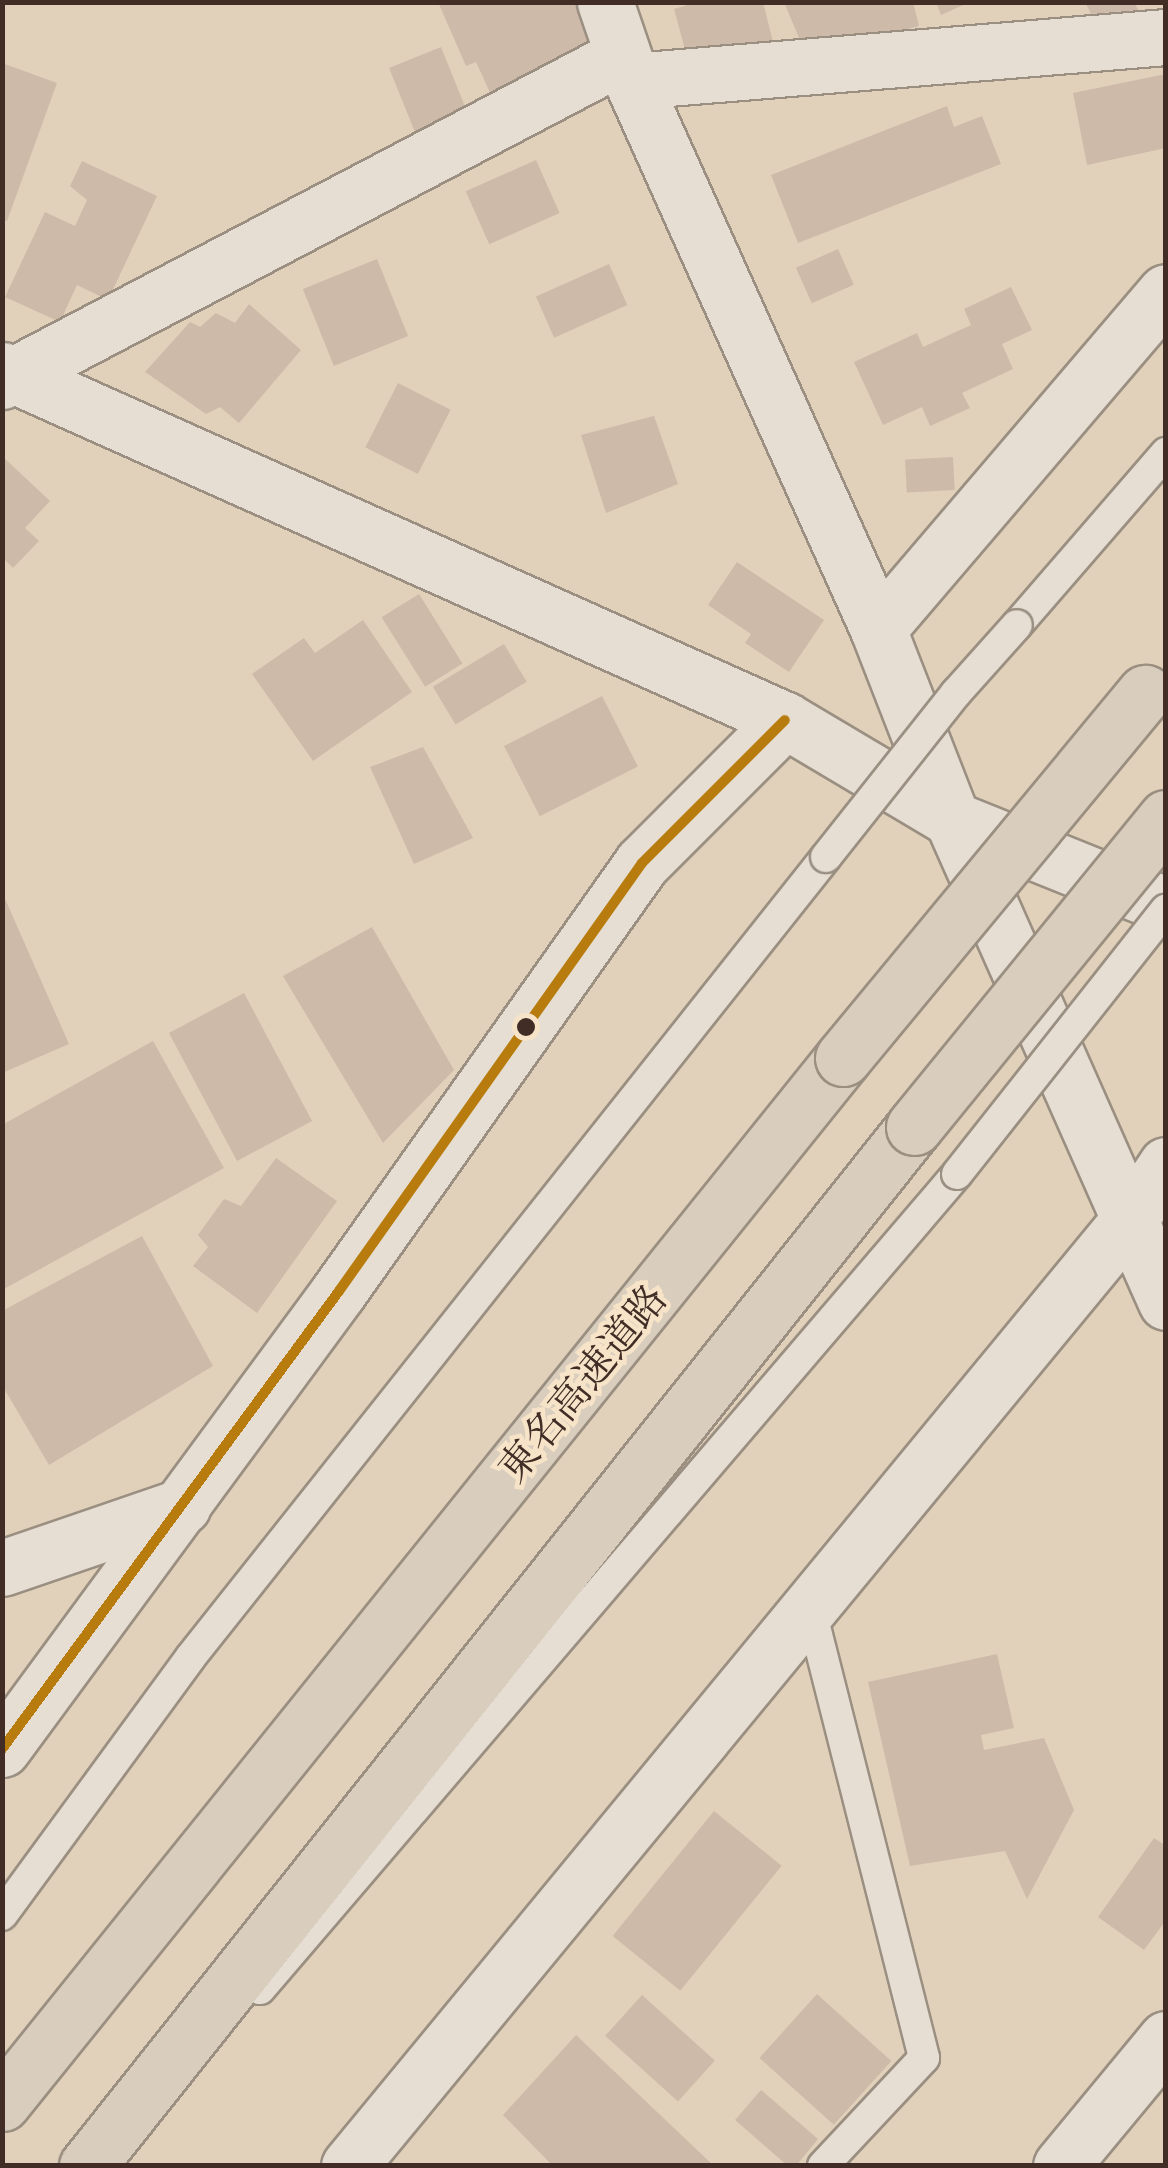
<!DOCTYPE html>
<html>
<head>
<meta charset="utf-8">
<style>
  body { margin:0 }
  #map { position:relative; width:1168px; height:2168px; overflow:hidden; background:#e1d1ba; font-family:"Gentium Book Plus","Noto Serif JP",serif }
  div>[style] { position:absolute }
  .building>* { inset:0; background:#cdbaa9; transform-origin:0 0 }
  .roads { filter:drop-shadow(2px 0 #9a8f81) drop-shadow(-2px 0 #9a8f81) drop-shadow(0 2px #9a8f81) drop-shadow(0 -2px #9a8f81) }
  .service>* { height:30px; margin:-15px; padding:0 15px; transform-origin:15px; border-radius:15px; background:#e6ded3 }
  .minor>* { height:55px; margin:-27.5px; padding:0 27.5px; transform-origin:27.5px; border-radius:27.5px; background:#e6ded3 }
  .tertiary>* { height:55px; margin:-27.5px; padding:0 27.5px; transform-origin:27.5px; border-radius:27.5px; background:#e6ded3 }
  .motorway>* { height:55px; margin:-27.5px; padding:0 27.5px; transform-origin:27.5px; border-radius:27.5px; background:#d9cebe }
  .bridges { filter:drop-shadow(2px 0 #9a8f81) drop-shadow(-2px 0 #9a8f81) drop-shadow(0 2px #9a8f81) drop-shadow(0 -2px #9a8f81) }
  .service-bridge>* { height:30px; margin:-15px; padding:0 15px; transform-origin:15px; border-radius:15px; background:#e6ded3 }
  .motorway-bridge>* { height:55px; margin:-27.5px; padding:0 27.5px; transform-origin:27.5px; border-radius:27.5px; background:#d9cebe }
  .bus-1>* { height:10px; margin:-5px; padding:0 5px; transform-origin:5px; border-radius:5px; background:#b77c0d }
  .dots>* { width:28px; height:28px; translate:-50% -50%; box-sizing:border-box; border:5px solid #f6e3c8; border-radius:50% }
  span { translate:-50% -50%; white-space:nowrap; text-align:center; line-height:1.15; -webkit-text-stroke:9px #f6e3c8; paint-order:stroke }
  .street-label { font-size:40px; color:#412d25 }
  .frame { position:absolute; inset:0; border:5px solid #412d25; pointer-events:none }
</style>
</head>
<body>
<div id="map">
  <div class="building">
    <i style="clip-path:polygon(438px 2px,576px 2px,597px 50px,492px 97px,476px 62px,466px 66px)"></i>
    <i style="clip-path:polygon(763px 2px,774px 46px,690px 68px,674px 9px,698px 2px)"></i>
    <i style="clip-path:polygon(784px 2px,913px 2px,919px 26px,832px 50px,814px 46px,809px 38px,799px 38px)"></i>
    <i style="clip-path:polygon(936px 2px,970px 2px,941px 15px)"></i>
    <i style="clip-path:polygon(1085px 2px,1134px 2px,1138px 10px,1091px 14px)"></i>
    <i style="left:441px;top:47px;width:73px;height:56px;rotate:68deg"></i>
    <i style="clip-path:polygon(2px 63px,57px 83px,7px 221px,2px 220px)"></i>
    <i style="clip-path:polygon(1166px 74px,1166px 148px,1087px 165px,1073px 93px)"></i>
    <i style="clip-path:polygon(947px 106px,954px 127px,982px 116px,1001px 164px,798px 243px,771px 175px)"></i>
    <i style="left:536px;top:160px;width:58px;height:77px;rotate:66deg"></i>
    <i style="clip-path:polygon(82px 161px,157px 196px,108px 300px,77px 285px,60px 322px,5px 297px,45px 212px,75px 226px,87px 200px,70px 186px)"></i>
    <i style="left:838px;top:249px;width:39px;height:46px;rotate:66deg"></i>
    <i style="left:377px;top:259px;width:83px;height:80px;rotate:68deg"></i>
    <i style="left:609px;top:264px;width:45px;height:80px;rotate:66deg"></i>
    <i style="clip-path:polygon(1011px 287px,1032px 330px,1002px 344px,1013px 369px,962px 393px,970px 408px,930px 426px,922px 407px,883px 425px,854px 362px,917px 333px,923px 347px,971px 325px,964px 309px)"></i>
    <i style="clip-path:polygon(249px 304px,301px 350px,239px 423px,220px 407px,206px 414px,145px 372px,190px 322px,200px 327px,216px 313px,235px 323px)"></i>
    <i style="left:398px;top:383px;width:59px;height:72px;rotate:27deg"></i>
    <i style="clip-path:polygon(654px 416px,678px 484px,606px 513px,581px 435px)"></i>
    <i style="clip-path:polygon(2px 456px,50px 501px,25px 528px,39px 541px,13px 568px,2px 557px)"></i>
    <i style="left:953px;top:457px;width:33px;height:48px;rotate:87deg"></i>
    <i style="clip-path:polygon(737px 562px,824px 620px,789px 672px,745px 643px,751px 634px,708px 605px)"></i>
    <i style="left:419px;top:594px;width:82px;height:44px;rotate:58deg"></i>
    <i style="clip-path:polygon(363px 620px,412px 692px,313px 761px,252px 674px,304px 638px,315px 653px)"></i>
    <i style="left:504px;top:644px;width:44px;height:83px;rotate:59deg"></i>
    <i style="left:602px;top:696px;width:79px;height:110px;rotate:63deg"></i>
    <i style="clip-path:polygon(423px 747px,473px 838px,414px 864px,370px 767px)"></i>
    <i style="clip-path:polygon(2px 892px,69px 1044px,2px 1073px)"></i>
    <i style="clip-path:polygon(372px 927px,454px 1070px,383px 1143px,283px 976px)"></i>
    <i style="left:244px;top:993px;width:145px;height:85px;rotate:62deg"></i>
    <i style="clip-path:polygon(153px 1041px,224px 1168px,2px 1290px,2px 1125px)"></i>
    <i style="clip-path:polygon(276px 1158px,337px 1201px,257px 1313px,193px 1266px,208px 1247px,198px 1235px,224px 1199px,241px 1206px)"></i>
    <i style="clip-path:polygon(142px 1236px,213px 1366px,49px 1465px,2px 1385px,2px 1311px)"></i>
    <i style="clip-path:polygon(997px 1654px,1014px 1728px,981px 1735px,984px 1750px,1044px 1738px,1074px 1810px,1027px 1899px,1005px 1851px,910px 1866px,868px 1682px)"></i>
    <i style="left:714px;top:1811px;width:87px;height:161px;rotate:39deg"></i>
    <i style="clip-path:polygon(1154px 1838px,1166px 1846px,1166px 1920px,1144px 1950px,1098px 1917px)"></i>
    <i style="left:817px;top:1994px;width:100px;height:86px;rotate:42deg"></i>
    <i style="left:642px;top:1995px;width:98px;height:55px;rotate:42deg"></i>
    <i style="clip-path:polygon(576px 2035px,714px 2166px,553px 2166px,503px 2115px)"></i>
    <i style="clip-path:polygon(761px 2090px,818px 2139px,796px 2166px,788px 2166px,735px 2120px)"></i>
  </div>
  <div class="roads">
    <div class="service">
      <i style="left:1017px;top:625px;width:228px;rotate:-49.1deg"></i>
      <i style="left:810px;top:1607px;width:465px;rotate:75.8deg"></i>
      <i style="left:924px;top:2058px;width:148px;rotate:133.1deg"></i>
      <i style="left:2px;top:1915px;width:318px;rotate:-53.8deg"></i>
      <i style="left:190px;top:1658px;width:1023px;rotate:-51.55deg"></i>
      <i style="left:260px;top:1989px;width:1072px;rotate:-49.46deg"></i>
    </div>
    <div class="minor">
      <i style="left:632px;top:81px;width:536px;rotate:-4.71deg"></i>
      <i style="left:2px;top:381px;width:700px;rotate:-27.66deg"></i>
      <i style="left:878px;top:629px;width:443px;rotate:-49.5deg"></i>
      <i style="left:2px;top:1568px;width:191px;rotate:-18.9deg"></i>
      <i style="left:2px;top:1749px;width:569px;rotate:-53.65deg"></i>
      <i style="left:339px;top:1291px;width:524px;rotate:-54.7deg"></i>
      <i style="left:642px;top:863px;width:202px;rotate:-45deg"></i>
      <i style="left:349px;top:2166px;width:1228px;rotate:-50.49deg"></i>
      <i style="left:1061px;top:2166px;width:165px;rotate:-50.4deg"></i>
    </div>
    <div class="tertiary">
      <i style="left:605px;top:2px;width:83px;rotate:71.1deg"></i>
      <i style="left:632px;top:81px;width:601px;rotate:65.82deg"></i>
      <i style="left:878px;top:629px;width:204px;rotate:68.7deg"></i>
      <i style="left:952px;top:819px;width:528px;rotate:66.1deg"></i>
      <i style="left:2px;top:370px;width:858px;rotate:24.08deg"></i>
      <i style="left:785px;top:720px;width:194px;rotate:30.7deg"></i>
      <i style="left:952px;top:819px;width:231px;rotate:21.9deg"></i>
      <i style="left:1130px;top:1219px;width:65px;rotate:-56.3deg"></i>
    </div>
    <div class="motorway">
      <i style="left:2px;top:2103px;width:1341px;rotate:-51.17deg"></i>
      <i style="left:87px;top:2166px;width:1328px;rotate:-51.48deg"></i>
    </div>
  </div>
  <div class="bridges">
    <div class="service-bridge">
      <i style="left:826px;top:857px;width:209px;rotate:-51.6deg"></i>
      <i style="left:956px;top:693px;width:91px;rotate:-48.1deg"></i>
      <i style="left:957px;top:1174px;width:337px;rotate:-51.7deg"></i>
    </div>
    <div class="motorway-bridge">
      <i style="left:843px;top:1058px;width:474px;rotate:-50.4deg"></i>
      <i style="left:914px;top:1127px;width:399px;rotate:-50.8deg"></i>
    </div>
  </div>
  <div class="bus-1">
    <i style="left:2px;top:1749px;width:569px;rotate:-53.65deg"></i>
    <i style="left:339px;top:1291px;width:524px;rotate:-54.7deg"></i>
    <i style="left:642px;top:863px;width:202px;rotate:-45deg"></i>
  </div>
  <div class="dots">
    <i style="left:526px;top:1027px;background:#412d25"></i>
  </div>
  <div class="street-label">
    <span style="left:582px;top:1383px;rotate:-51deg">東名高速道路</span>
  </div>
  <div class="frame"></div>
</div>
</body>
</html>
